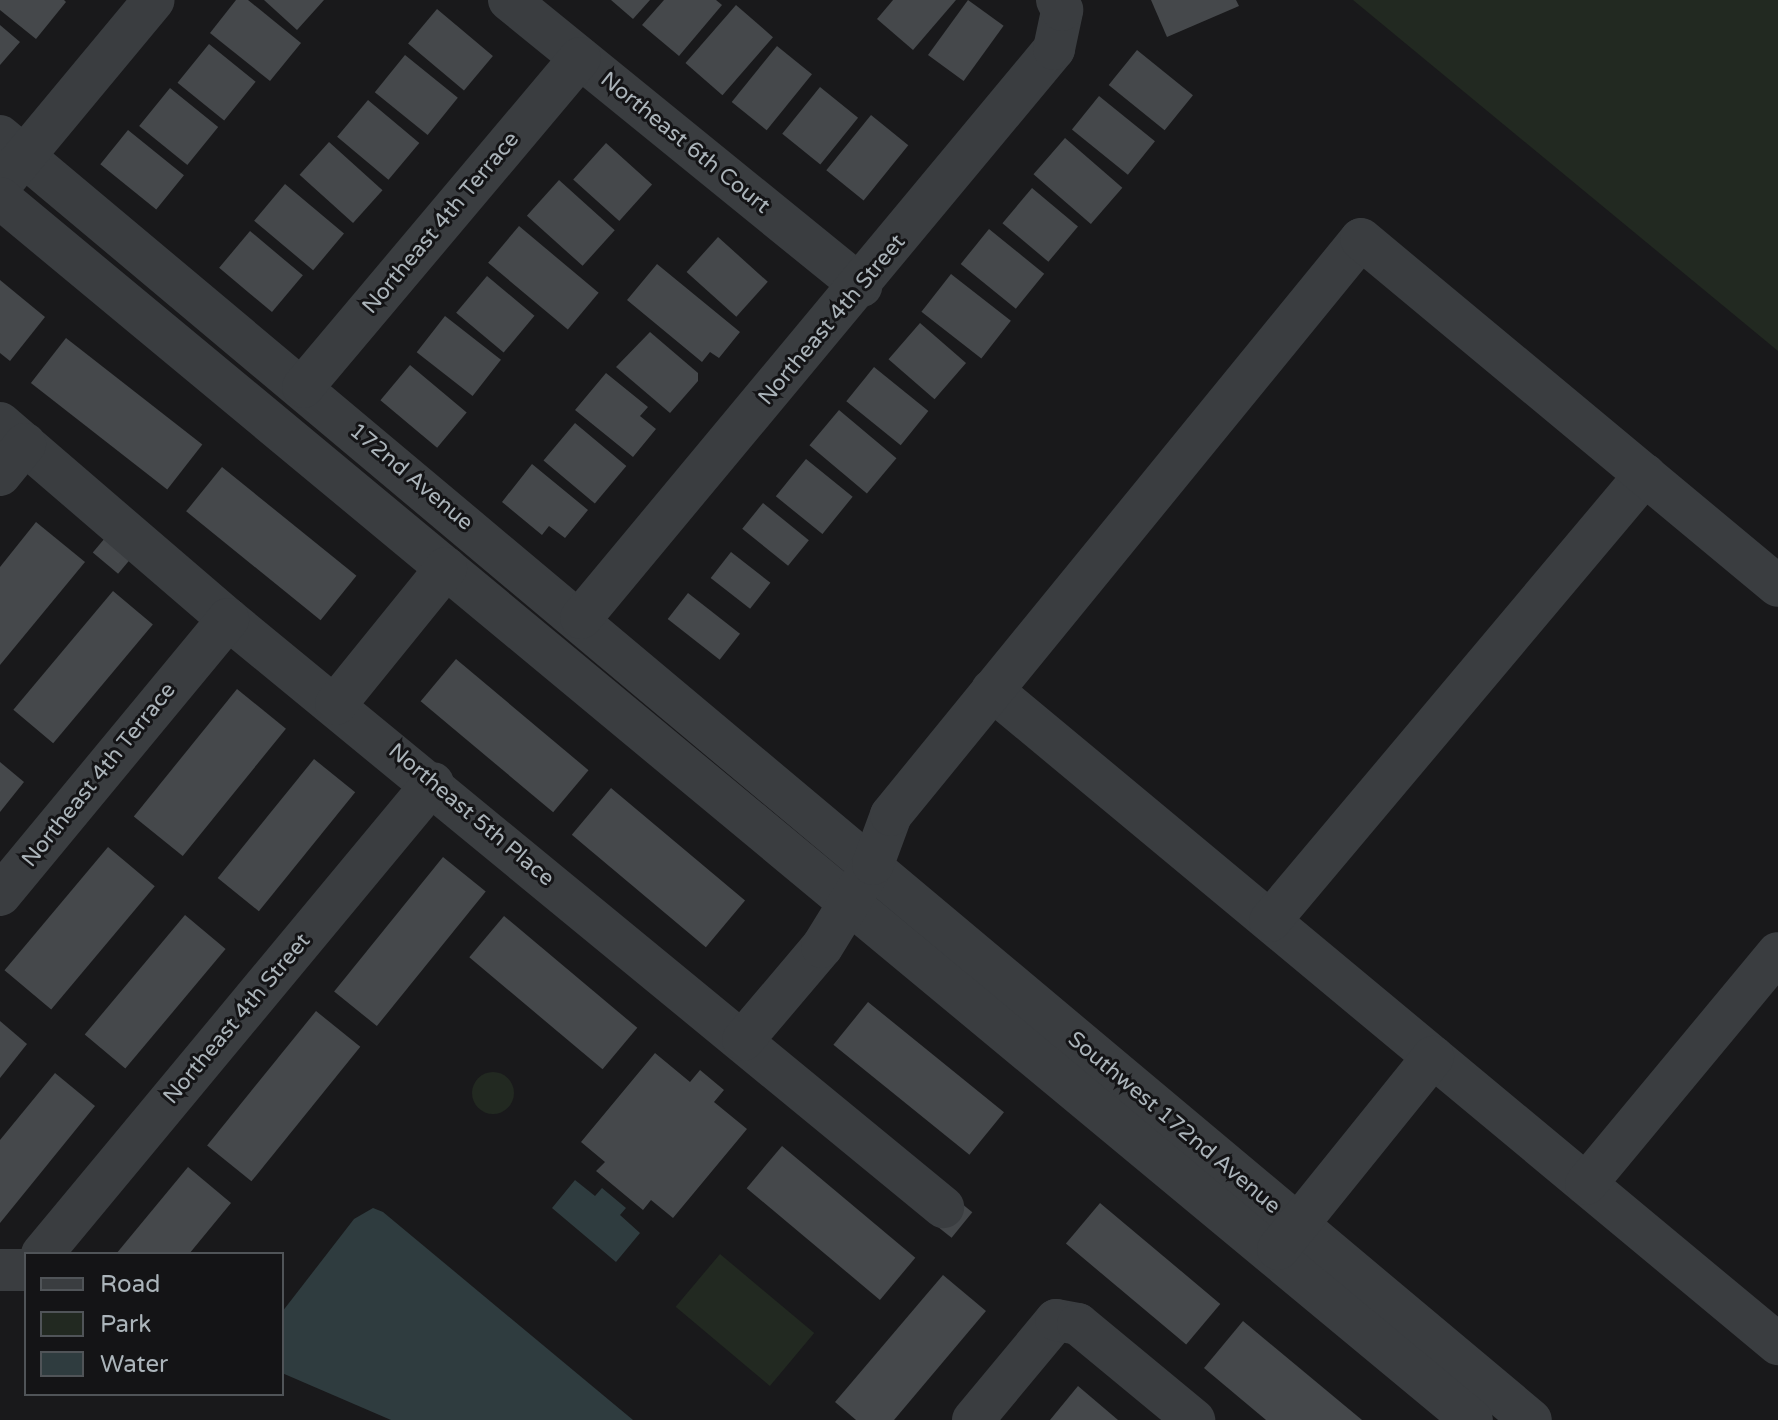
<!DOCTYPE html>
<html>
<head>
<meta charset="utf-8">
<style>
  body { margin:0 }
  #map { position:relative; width:1778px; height:1420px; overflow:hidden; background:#19191b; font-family:"Varela Round",sans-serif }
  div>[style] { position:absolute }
  .green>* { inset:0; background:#222921; transform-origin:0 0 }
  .round { border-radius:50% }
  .water>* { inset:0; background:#2f3c3f }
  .building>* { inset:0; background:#45484b; transform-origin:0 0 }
  .minor>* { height:42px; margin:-21px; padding:0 21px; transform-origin:21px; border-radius:21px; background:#3a3d40 }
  span { translate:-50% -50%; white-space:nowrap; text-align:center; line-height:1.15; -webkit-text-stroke:6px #141416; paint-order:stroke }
  .street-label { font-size:22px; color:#abb4ba }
  .legend { position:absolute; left:24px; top:1252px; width:260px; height:144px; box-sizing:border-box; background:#141416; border:2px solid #505458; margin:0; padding:10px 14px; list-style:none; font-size:24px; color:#abb4ba }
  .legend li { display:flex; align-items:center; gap:16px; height:40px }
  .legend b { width:40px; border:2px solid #505458 }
</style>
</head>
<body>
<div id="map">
  <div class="green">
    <i style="clip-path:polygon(1353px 0,1778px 0,1778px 351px)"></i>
    <i class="round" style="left:472px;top:1072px;width:42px;height:42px"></i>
    <i style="left:720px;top:1254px;width:123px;height:69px;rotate:40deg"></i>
  </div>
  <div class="water">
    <i style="clip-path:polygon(575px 1180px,595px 1196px,602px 1188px,626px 1208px,620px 1215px,640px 1233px,616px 1262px,552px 1208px)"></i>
    <i style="clip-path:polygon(373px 1208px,383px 1212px,633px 1420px,391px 1420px,282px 1373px,282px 1312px,354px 1219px)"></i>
  </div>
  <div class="building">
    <i style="clip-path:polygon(0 0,64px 0,66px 2px,36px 39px,0 10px)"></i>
    <i style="clip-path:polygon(236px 0,248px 0,301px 43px,270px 81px,210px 33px)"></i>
    <i style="clip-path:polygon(264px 0,324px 0,297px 30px)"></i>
    <i style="clip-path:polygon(611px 0,650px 0,633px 19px)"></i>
    <i style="clip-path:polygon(664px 0,716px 0,722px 5px,679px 56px,642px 25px)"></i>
    <i style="clip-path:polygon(893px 0,956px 0,913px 50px,877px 19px)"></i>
    <i style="left:968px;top:0;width:44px;height:68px;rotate:36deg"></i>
    <i style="clip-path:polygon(1151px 0,1236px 0,1239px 6px,1167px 37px)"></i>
    <i style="left:736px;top:5px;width:49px;height:77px;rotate:41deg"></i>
    <i style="left:437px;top:9px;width:73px;height:45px;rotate:40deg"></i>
    <i style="clip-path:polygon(0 25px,20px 42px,0 65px)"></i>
    <i style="left:209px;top:44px;width:60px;height:50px;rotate:39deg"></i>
    <i style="left:777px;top:46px;width:45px;height:72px;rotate:39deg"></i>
    <i style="left:1137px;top:50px;width:72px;height:45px;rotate:39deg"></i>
    <i style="left:405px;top:55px;width:68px;height:48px;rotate:39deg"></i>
    <i style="left:820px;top:87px;width:49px;height:60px;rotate:39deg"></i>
    <i style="left:170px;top:88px;width:62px;height:49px;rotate:39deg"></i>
    <i style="left:1099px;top:96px;width:72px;height:43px;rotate:39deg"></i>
    <i style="left:368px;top:100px;width:67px;height:48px;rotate:40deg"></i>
    <i style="left:871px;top:115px;width:48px;height:71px;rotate:39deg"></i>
    <i style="left:128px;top:130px;width:72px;height:44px;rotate:39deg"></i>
    <i style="left:1065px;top:138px;width:76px;height:48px;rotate:41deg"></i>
    <i style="left:329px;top:142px;width:72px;height:44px;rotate:42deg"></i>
    <i style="left:606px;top:143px;width:62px;height:49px;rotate:42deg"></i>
    <i style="left:559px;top:180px;width:75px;height:48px;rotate:42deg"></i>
    <i style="left:285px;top:184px;width:77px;height:48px;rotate:40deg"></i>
    <i style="left:1032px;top:188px;width:60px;height:46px;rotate:40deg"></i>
    <i style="left:519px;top:226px;width:104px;height:48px;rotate:40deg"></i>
    <i style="left:989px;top:229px;width:71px;height:45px;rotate:39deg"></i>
    <i style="left:250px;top:231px;width:69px;height:48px;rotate:40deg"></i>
    <i style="left:718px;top:237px;width:67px;height:47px;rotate:42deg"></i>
    <i style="clip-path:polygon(657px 264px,740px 332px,719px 358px,710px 352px,702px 362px,627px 300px)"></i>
    <i style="left:951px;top:274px;width:76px;height:48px;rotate:38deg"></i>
    <i style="left:487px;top:276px;width:62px;height:48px;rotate:40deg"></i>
    <i style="clip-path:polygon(0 280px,45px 317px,10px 361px,0 353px)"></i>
    <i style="left:445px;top:316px;width:71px;height:46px;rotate:38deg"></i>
    <i style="left:920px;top:323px;width:61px;height:48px;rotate:41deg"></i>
    <i style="clip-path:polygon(650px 332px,698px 373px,698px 381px,670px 413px,616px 367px)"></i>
    <i style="left:66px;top:338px;width:173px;height:57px;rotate:38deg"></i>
    <i style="left:410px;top:365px;width:74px;height:46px;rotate:40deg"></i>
    <i style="left:874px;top:367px;width:70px;height:44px;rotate:39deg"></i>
    <i style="clip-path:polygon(606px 373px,648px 407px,640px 416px,656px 429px,633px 457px,575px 410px)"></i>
    <i style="left:839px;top:410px;width:75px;height:46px;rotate:40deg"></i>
    <i style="left:575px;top:423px;width:67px;height:49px;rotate:40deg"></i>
    <i style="left:806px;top:459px;width:60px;height:48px;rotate:39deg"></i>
    <i style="clip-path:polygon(532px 464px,588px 510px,565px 538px,549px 526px,542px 535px,502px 502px)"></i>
    <i style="left:222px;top:467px;width:173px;height:57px;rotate:39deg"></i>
    <i style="left:763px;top:503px;width:59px;height:33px;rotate:39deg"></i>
    <i style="clip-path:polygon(36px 522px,85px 562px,0 665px,0 567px)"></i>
    <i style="left:105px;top:538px;width:33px;height:19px;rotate:40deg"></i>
    <i style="left:731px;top:552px;width:50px;height:33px;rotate:38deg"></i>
    <i style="left:113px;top:591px;width:52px;height:155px;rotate:40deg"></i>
    <i style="left:688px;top:593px;width:66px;height:33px;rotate:38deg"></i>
    <i style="left:456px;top:659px;width:173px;height:55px;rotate:40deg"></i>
    <i style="left:237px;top:689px;width:63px;height:164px;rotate:39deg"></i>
    <i style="left:314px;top:759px;width:53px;height:153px;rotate:39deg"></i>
    <i style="clip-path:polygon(0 762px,24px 782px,0 812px)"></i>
    <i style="left:611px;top:788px;width:175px;height:61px;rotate:40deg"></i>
    <i style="left:108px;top:847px;width:61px;height:161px;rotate:40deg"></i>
    <i style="left:443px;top:857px;width:55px;height:173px;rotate:39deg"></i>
    <i style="left:185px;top:915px;width:53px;height:156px;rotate:40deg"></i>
    <i style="left:504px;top:916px;width:174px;height:54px;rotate:40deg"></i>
    <i style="left:868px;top:1002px;width:175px;height:55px;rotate:39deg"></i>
    <i style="left:316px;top:1011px;width:57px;height:173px;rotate:39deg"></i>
    <i style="clip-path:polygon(0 1021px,27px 1044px,0 1078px)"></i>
    <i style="clip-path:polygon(655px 1053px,690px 1082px,700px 1070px,724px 1090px,714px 1102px,747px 1129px,673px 1218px,651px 1200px,643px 1210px,596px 1171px,605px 1162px,581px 1142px)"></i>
    <i style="clip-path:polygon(55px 1073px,95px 1106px,0 1223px,0 1140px)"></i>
    <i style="left:782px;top:1146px;width:174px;height:55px;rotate:40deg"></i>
    <i style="clip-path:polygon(188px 1167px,231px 1203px,189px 1254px,116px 1254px)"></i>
    <i style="left:956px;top:1199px;width:21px;height:33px;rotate:39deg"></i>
    <i style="left:1100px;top:1203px;width:157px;height:53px;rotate:40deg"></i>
    <i style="clip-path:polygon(943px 1275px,986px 1311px,894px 1420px,856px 1420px,835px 1402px)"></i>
    <i style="clip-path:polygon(1243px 1321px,1362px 1420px,1266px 1420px,1204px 1368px)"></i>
    <i style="clip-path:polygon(1078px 1386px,1118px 1420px,1050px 1420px)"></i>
  </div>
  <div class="minor">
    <i style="left:509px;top:0;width:454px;rotate:39.1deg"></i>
    <i style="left:0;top:136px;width:1998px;rotate:39.99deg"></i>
    <i style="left:6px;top:178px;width:231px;rotate:-50.3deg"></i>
    <i style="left:0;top:198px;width:1913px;rotate:39.7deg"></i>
    <i style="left:303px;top:387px;width:430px;rotate:-49.9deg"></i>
    <i style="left:0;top:423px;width:301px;rotate:40.7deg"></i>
    <i style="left:228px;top:619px;width:926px;rotate:39.43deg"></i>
    <i style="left:0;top:475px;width:40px;rotate:-51deg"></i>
    <i style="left:581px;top:618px;width:740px;rotate:-50.26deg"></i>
    <i style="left:1054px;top:49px;width:40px;rotate:-78deg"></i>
    <i style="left:1062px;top:10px;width:11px;rotate:-117deg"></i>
    <i style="left:992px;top:690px;width:1023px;rotate:39.76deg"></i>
    <i style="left:336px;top:704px;width:175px;rotate:-51deg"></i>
    <i style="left:0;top:895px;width:358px;rotate:-50.4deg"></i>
    <i style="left:1270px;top:921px;width:583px;rotate:-49.94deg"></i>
    <i style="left:743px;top:1040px;width:122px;rotate:-49.7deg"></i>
    <i style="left:822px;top:947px;width:97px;rotate:-58.4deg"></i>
    <i style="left:873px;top:864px;width:52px;rotate:-69.8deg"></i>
    <i style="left:891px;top:815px;width:743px;rotate:-50.79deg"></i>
    <i style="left:1361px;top:239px;width:542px;rotate:39.77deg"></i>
    <i style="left:1586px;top:1184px;width:300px;rotate:-50.3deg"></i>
    <i style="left:1278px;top:1249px;width:247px;rotate:-51.1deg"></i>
    <i style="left:42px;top:1254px;width:612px;rotate:-50.3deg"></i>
    <i style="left:0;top:1270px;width:26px"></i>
    <i style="left:973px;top:1420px;width:130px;rotate:-50.3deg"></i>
    <i style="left:1056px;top:1320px;width:22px;rotate:10deg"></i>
    <i style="left:1078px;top:1324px;width:151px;rotate:39.6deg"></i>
  </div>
  <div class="street-label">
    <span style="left:685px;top:143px;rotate:39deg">Northeast 6th Court</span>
    <span style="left:441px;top:223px;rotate:-50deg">Northeast 4th Terrace</span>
    <span style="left:832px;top:320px;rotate:-50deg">Northeast 4th Street</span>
    <span style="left:411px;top:477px;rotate:40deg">172nd Avenue</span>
    <span style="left:99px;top:775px;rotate:-51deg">Northeast 4th Terrace</span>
    <span style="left:471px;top:815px;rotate:40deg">Northeast 5th Place</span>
    <span style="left:237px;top:1019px;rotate:-50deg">Northeast 4th Street</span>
    <span style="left:1174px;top:1123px;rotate:40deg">Southwest 172nd Avenue</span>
  </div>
  <ul class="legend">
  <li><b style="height:10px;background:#3a3d40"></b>Road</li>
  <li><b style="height:22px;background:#222921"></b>Park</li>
  <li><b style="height:22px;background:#2f3c3f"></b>Water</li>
  </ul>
</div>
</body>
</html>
